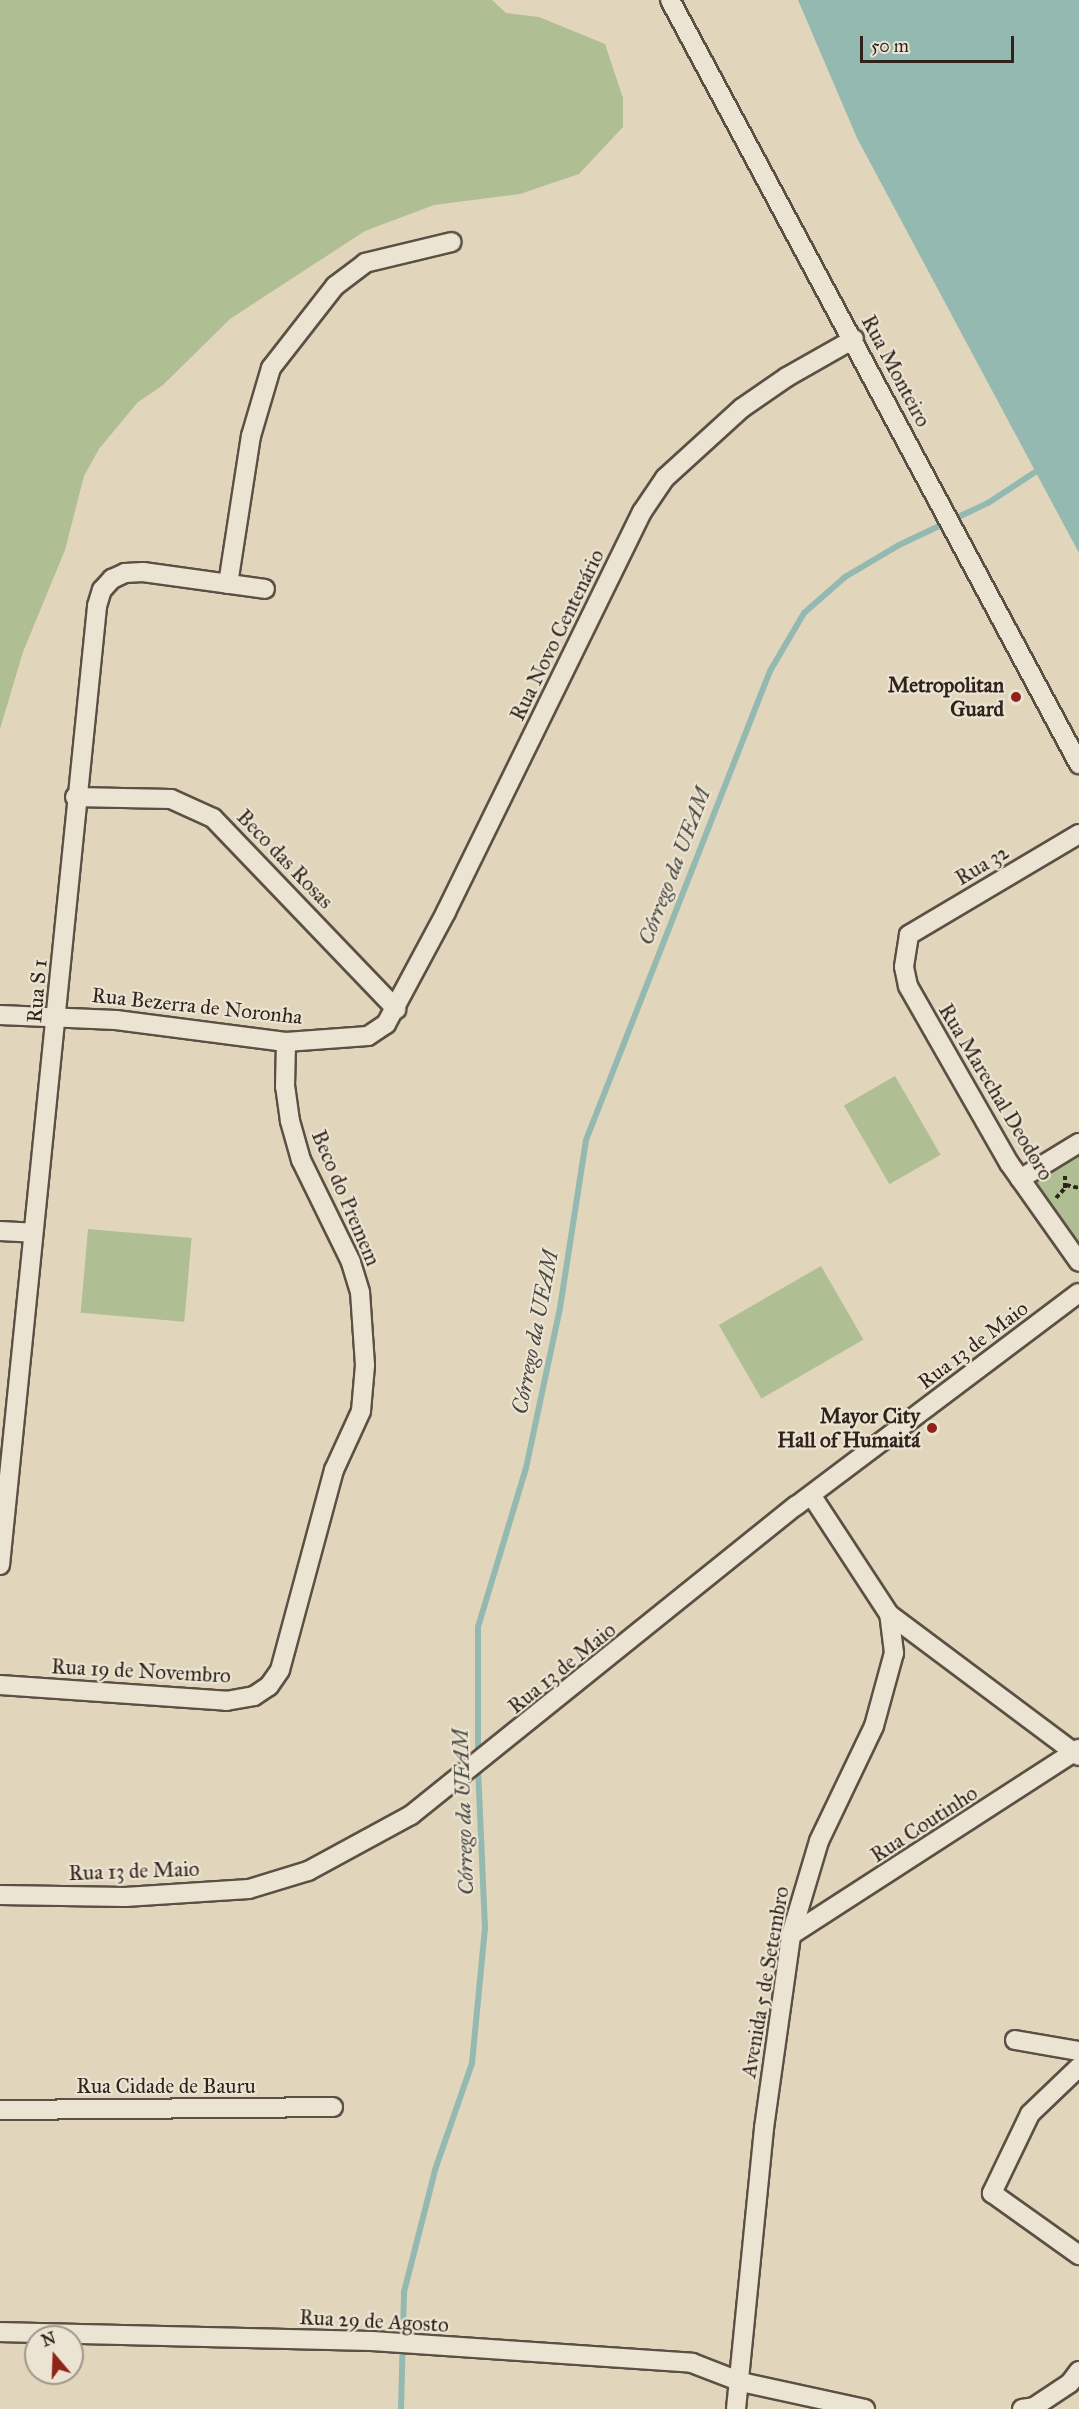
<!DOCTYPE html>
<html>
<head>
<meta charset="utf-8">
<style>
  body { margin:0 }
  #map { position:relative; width:1079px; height:2409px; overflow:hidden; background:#e1d6bc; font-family:"IM FELL Great Primer",serif }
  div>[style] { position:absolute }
  .green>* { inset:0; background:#b0be93; transform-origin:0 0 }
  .water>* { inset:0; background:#94b9b1 }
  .stream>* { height:6px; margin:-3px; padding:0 3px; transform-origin:3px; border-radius:3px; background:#94b9b1 }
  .path>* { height:4px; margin-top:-2px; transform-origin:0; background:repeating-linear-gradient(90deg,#30231c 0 4.5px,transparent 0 7.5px) }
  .roads { filter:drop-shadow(2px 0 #5c5044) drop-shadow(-2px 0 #5c5044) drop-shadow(0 2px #5c5044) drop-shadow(0 -2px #5c5044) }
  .street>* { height:18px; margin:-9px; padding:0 9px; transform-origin:9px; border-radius:9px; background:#ece4d3 }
  .dots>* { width:16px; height:16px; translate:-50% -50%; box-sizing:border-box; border:3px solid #ece4d3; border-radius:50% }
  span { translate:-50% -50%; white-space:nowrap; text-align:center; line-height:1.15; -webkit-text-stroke:4.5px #ece4d3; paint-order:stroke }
  .street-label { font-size:21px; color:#30231c }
  .poi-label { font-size:21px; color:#30231c; font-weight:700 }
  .right { translate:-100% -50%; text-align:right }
  .water-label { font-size:22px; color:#494841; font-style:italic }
  .north { position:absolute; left:24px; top:2325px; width:60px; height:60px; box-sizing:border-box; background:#ece4d3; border:2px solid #a1978a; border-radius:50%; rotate:341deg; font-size:16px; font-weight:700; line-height:24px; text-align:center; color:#30231c }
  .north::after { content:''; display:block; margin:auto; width:21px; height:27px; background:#8f2418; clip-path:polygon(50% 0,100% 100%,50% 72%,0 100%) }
  .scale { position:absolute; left:860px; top:36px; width:154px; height:27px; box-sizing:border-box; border:3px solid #30231c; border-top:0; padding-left:8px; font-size:18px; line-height:21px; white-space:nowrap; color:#30231c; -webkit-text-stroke:4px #ece4d3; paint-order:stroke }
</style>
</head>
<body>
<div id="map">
  <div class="green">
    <i style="clip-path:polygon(0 0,492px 0,506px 13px,539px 17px,605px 44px,623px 98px,623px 127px,579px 174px,520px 194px,434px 205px,365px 231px,230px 319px,163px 385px,137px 403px,99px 449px,84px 476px,65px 550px,23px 652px,0 729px)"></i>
    <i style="left:895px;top:1076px;width:91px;height:59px;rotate:60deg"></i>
    <i style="clip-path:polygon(1079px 1155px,1079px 1252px,1031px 1184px)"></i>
    <i style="left:88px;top:1229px;width:104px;height:84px;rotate:5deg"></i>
    <i style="left:821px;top:1266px;width:85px;height:118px;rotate:60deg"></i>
  </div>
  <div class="water">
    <i style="clip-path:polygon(798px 0,1079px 0,1079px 553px,857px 138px)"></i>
  </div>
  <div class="stream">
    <i style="left:478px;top:1757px;width:130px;rotate:-90deg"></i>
    <i style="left:478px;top:1627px;width:166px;rotate:-73.2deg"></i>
    <i style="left:526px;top:1468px;width:164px;rotate:-78deg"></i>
    <i style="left:560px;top:1308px;width:170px;rotate:-81.2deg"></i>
    <i style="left:586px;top:1140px;width:504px;rotate:-68.58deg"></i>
    <i style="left:770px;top:671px;width:67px;rotate:-59.6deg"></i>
    <i style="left:804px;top:613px;width:55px;rotate:-41.3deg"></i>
    <i style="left:845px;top:577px;width:63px;rotate:-30.7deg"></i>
    <i style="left:899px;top:545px;width:98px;rotate:-25.3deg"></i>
    <i style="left:988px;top:503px;width:62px;rotate:-33.2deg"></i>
    <i style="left:401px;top:2409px;width:117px;rotate:-88.5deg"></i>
    <i style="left:404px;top:2292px;width:126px;rotate:-75.7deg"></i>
    <i style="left:435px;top:2170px;width:113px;rotate:-70.9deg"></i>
    <i style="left:472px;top:2063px;width:136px;rotate:-84.5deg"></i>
    <i style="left:485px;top:1928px;width:161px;rotate:-92.5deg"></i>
  </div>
  <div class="path">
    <i style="left:1066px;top:1185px;width:13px;rotate:13deg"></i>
    <i style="left:1056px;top:1198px;width:13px;rotate:-48deg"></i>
    <i style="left:1065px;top:1188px;width:14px;rotate:-90deg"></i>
  </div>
  <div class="roads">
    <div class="street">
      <i style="left:670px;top:0;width:867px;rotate:61.84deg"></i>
      <i style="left:228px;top:584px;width:150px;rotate:-81.2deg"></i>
      <i style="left:251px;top:436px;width:71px;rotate:-73.6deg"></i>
      <i style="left:271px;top:368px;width:104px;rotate:-52deg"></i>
      <i style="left:335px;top:286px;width:38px;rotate:-37deg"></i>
      <i style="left:365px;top:263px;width:89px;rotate:-13.6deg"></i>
      <i style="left:75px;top:797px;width:96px;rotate:1.2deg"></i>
      <i style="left:171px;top:799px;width:46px;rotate:24.3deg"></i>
      <i style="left:213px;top:818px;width:265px;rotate:46.2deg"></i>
      <i style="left:1079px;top:834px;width:198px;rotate:149.3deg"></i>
      <i style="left:909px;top:935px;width:32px;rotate:99deg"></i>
      <i style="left:904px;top:967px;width:19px;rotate:78deg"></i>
      <i style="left:908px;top:986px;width:204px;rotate:60.3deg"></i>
      <i style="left:1009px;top:1163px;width:121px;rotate:54.7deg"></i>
      <i style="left:0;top:1015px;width:116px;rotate:2.5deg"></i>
      <i style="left:116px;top:1020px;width:171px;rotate:7.4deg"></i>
      <i style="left:286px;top:1042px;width:82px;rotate:-4.2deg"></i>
      <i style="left:368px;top:1036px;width:22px;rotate:-34deg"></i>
      <i style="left:386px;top:1024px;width:127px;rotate:-61.8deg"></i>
      <i style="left:446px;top:912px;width:445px;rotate:-63.9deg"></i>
      <i style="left:642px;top:512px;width:41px;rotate:-55.9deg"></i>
      <i style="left:665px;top:478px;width:104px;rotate:-42.3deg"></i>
      <i style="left:742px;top:408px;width:55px;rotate:-34.6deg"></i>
      <i style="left:787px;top:377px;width:77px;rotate:-29.6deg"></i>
      <i style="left:1020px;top:1179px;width:69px;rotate:-31.4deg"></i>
      <i style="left:0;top:1231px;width:33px;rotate:3deg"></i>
      <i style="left:0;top:1565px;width:964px;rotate:-84.22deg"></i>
      <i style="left:97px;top:606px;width:17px;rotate:-73deg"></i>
      <i style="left:102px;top:590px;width:15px;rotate:-48deg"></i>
      <i style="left:112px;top:579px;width:14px;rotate:-25deg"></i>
      <i style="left:125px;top:573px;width:18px;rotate:-3deg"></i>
      <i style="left:143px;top:572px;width:123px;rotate:7.9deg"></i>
      <i style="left:889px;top:1614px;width:237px;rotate:36.8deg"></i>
      <i style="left:0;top:1685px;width:227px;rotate:4deg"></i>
      <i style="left:226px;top:1701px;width:28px;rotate:-10deg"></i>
      <i style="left:254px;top:1696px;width:18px;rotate:-34deg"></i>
      <i style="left:269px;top:1686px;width:19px;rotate:-55deg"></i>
      <i style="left:280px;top:1670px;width:207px;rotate:-74.9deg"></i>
      <i style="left:334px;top:1470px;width:65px;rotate:-65.4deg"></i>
      <i style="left:361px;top:1411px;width:46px;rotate:-85deg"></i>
      <i style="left:365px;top:1365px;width:73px;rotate:-93.9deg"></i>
      <i style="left:360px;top:1292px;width:31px;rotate:-107deg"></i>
      <i style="left:351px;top:1262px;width:114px;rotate:-116.1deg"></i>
      <i style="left:301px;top:1160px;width:41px;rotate:-105.8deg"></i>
      <i style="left:290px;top:1121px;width:34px;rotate:-98deg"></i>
      <i style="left:285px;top:1087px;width:45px;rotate:-88.7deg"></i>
      <i style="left:0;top:1895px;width:125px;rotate:0.9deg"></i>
      <i style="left:125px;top:1897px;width:124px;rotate:-3.7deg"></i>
      <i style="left:249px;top:1889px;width:62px;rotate:-17deg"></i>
      <i style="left:308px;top:1871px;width:117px;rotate:-28.5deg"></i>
      <i style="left:411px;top:1815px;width:494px;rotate:-38.8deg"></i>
      <i style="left:796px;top:1506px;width:354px;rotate:-37deg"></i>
      <i style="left:791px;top:1935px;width:343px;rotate:-32.9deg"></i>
      <i style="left:1015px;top:2040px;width:65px;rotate:9.8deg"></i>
      <i style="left:1079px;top:2067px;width:68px;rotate:136.2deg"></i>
      <i style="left:1030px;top:2114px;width:88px;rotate:115.7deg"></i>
      <i style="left:992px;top:2193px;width:107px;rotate:35.5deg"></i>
      <i style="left:0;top:2110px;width:333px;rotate:-0.5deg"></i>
      <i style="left:0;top:2332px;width:372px;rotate:1.4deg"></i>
      <i style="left:372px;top:2341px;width:321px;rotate:3.9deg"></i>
      <i style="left:692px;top:2363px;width:53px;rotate:21.2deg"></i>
      <i style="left:741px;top:2382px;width:127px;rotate:12.3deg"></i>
      <i style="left:736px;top:2409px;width:282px;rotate:-84.3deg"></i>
      <i style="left:764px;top:2128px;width:195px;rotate:-82deg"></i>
      <i style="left:791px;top:1935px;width:98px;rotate:-73.4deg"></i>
      <i style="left:819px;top:1841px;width:127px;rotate:-64.4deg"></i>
      <i style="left:874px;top:1726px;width:76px;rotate:-74.7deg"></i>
      <i style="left:894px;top:1653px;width:39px;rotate:-97deg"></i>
      <i style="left:889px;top:1614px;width:142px;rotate:-123.2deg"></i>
      <i style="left:1022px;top:2409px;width:12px;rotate:-9deg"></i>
      <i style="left:1034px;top:2407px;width:43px;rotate:-33.7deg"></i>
      <i style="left:1070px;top:2383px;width:15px;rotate:-53deg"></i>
    </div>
  </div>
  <div class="dots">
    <i style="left:1016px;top:697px;background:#8f2418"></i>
    <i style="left:932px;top:1428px;background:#8f2418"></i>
  </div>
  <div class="street-label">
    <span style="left:896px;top:371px;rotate:62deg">Rua Monteiro</span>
    <span style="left:557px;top:635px;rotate:-64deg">Rua Novo Centenário</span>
    <span style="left:285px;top:859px;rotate:46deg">Beco das Rosas</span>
    <span style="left:982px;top:865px;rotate:-31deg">Rua 32</span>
    <span style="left:37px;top:991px;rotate:-85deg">Rua S 1</span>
    <span style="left:197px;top:1006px;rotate:6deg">Rua Bezerra de Noronha</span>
    <span style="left:996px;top:1092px;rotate:59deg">Rua Marechal Deodoro</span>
    <span style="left:346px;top:1198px;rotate:67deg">Beco do Premem</span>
    <span style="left:973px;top:1345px;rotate:-37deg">Rua 13 de Maio</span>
    <span style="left:562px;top:1668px;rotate:-39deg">Rua 13 de Maio</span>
    <span style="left:141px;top:1671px;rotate:3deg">Rua 19 de Novembro</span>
    <span style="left:924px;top:1824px;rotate:-33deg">Rua Coutinho</span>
    <span style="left:134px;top:1871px;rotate:-2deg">Rua 13 de Maio</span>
    <span style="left:765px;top:1982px;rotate:-80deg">Avenida 5 de Setembro</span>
    <span style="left:166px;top:2086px">Rua Cidade de Bauru</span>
    <span style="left:374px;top:2321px;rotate:3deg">Rua 29 de Agosto</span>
  </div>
  <div class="poi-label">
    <span class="right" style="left:1004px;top:697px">Metropolitan<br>Guard</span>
    <span class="right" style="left:920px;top:1428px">Mayor City<br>Hall of Humaitá</span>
  </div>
  <div class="water-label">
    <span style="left:674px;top:866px;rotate:-69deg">Córrego da UFAM</span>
    <span style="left:535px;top:1332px;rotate:-79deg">Córrego da UFAM</span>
    <span style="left:463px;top:1812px;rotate:-92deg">Córrego da UFAM</span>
  </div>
  <div class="north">N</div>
  <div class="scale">50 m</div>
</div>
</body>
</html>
